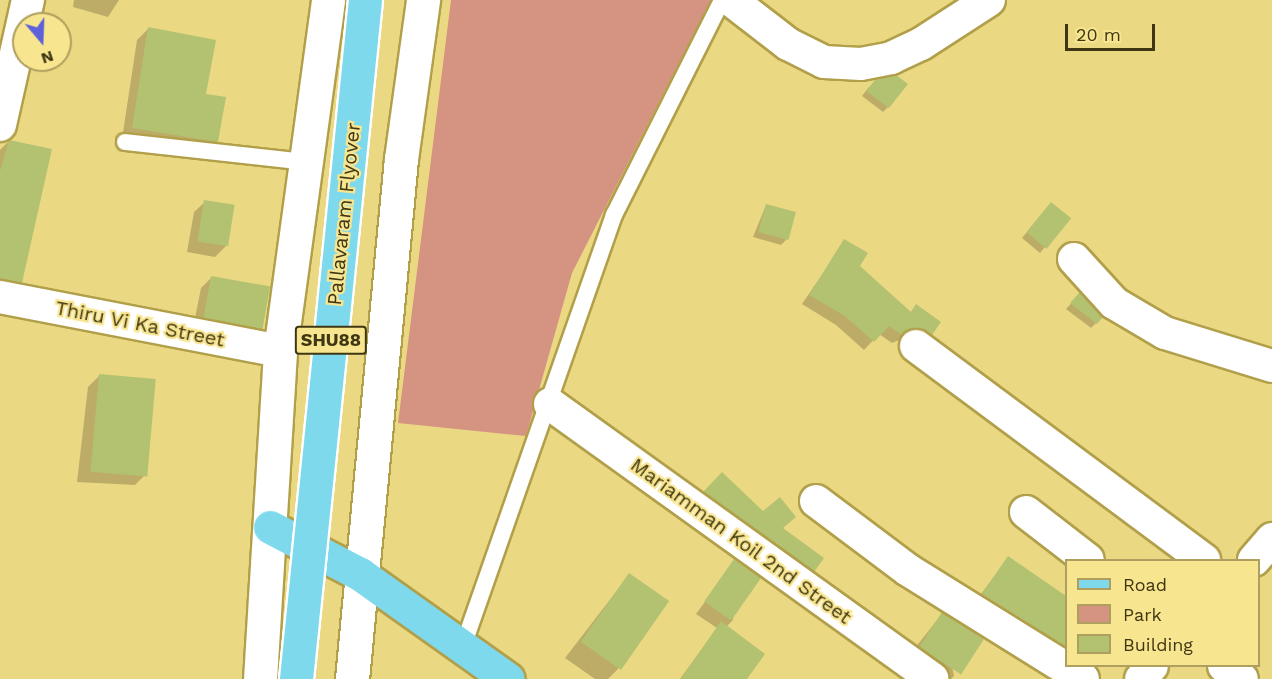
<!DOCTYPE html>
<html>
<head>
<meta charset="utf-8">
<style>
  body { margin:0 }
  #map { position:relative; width:1272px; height:679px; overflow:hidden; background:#ebd883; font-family:"Work Sans",sans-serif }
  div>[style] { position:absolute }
  .green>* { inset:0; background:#d59481 }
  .shadow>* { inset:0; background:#0003 }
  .building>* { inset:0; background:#b3c270; transform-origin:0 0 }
  .roads { filter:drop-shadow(2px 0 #b19f4a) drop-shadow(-2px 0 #b19f4a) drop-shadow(0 2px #b19f4a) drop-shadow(0 -2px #b19f4a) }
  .service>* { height:16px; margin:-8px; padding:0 8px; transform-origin:8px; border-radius:8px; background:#fff }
  .minor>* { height:32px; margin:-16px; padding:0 16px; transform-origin:16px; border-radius:16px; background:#fff }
  .tertiary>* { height:33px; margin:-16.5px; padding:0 16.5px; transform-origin:16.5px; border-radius:16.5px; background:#fff }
  .primary>* { height:33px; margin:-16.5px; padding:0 16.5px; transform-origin:16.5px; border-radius:16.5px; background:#7fd9ec }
  .bridges { filter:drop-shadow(2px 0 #fff) drop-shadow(-2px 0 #fff) drop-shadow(0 2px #fff) drop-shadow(0 -2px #fff) }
  .primary-bridge>* { height:33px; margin:-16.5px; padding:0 16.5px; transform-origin:16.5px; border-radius:16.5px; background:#7fd9ec }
  span { translate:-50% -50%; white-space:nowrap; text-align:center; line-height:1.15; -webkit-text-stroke:4.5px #f8e590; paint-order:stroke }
  .shield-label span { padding:2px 4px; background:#f8e590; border:2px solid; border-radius:4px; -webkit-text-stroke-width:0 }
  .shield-label { font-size:18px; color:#3f3713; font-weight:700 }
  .street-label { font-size:20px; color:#3f3713 }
  .legend { position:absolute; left:1065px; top:559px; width:195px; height:108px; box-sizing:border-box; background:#f8e590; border:2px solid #ae9f5e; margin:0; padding:8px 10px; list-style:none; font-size:18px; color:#3f3713 }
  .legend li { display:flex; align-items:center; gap:12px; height:30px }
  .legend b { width:30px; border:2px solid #ae9f5e }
  .north { position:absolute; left:12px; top:12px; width:60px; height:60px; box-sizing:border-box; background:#f8e590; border:2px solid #ae9f5e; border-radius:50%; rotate:161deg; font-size:16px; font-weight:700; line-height:24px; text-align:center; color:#3f3713 }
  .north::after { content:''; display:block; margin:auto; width:21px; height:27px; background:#5e61d9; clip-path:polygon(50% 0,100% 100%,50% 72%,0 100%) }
  .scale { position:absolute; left:1065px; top:24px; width:90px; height:27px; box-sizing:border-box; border:3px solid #3f3713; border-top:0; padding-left:8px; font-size:18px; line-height:21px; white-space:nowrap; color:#3f3713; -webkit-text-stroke:4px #f8e590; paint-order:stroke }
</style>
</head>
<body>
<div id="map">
  <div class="green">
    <i style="clip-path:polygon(451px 0,711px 0,572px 273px,526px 436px,398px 423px)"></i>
  </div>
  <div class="shadow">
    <i style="clip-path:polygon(74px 0,119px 0,108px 17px,73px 7px)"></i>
    <i style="clip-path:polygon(148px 29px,204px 95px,217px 141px,206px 152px,122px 139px,137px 40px)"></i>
    <i style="clip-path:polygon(869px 87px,888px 107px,883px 112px,862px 96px)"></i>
    <i style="clip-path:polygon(7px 143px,50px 150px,20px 282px,5px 298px,0 297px,0 150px)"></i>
    <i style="clip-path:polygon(205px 202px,226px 246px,215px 257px,187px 252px,194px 212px)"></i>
    <i style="clip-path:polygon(766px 205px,786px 240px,781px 245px,753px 237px)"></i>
    <i style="clip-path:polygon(1046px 209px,1068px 219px,1040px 253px,1022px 238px)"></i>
    <i style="clip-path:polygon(845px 241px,858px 266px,910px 313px,917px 306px,930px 334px,921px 343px,908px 336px,892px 343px,879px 334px,864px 350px,836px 325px,802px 304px)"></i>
    <i style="clip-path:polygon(212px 277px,263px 329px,252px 340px,193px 328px,201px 288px)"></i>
    <i style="clip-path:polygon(1075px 299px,1096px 323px,1091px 328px,1066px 309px)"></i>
    <i style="clip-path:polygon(99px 376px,146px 474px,135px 485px,77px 482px,88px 387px)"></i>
    <i style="clip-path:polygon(722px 474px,781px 529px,813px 571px,805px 578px,697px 500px)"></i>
    <i style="clip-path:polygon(1008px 558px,1066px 601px,1066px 665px,972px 606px)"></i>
    <i style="clip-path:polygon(735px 561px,733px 620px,726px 627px,745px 679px,680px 679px,717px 628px,696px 614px)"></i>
    <i style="clip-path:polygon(629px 575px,618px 669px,608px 679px,595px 679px,565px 658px)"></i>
    <i style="clip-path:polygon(942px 614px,954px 676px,951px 679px,934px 679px,907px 658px)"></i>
  </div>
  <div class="building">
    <i style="clip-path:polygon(148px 27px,216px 40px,206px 94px,226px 97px,218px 142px,132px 128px)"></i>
    <i style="clip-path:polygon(896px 75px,908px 84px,889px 108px,866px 91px,875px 80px)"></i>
    <i style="clip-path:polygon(9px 140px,52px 149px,22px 283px,0 278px,0 171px)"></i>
    <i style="left:204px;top:200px;width:31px;height:42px;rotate:9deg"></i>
    <i style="left:1051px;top:202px;width:26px;height:39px;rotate:39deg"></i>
    <i style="left:766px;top:204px;width:31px;height:29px;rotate:15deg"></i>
    <i style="clip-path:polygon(844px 239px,868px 253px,860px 266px,911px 312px,916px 304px,941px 322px,932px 335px,917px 328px,902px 335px,889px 326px,874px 342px,845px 316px,809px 295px)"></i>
    <i style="left:211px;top:276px;width:60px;height:43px;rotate:10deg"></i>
    <i style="clip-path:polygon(1080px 292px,1103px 317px,1097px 324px,1070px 303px)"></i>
    <i style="left:99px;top:374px;width:57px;height:98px;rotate:5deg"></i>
    <i style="clip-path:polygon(722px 472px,763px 511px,780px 497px,796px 517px,783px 528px,824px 558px,814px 572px,703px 492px)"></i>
    <i style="clip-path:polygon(1008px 556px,1066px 596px,1066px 648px,981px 595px)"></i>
    <i style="left:734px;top:559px;width:33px;height:52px;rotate:35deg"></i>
    <i style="left:629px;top:573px;width:49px;height:84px;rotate:35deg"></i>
    <i style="left:942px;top:612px;width:50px;height:42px;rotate:33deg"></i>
    <i style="clip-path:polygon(721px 621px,765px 654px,747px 679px,681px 679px)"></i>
  </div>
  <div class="roads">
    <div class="service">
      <i style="left:125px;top:142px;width:182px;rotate:6.3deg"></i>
      <i style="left:463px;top:646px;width:457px;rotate:-70.7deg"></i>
      <i style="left:614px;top:215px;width:241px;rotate:-63.3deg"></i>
    </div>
    <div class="minor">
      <i style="left:731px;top:0;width:72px;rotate:37.7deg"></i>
      <i style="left:788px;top:44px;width:40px;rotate:26.6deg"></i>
      <i style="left:824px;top:62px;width:37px;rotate:3deg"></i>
      <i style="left:861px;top:64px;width:31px;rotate:-11deg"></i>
      <i style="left:891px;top:58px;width:33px;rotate:-25deg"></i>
      <i style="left:921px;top:44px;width:81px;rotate:-32.9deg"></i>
      <i style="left:0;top:125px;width:128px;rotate:-77.4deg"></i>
      <i style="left:1074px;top:259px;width:59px;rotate:47.7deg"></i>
      <i style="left:1114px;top:303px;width:59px;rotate:30.5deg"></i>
      <i style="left:1165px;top:333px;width:112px;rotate:17.1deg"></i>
      <i style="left:0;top:297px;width:285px;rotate:10.9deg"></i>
      <i style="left:916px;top:346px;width:359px;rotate:36.6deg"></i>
      <i style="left:550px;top:404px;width:471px;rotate:35.7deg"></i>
      <i style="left:816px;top:501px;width:115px;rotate:36.9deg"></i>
      <i style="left:908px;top:570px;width:206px;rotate:31.9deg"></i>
      <i style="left:1026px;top:512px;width:78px;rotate:37.7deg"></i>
      <i style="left:1254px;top:560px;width:28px;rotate:-49deg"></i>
      <i style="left:1224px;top:666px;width:22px;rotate:36deg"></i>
      <i style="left:1141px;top:679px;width:17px;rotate:-50deg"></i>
    </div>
    <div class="tertiary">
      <i style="left:260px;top:679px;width:329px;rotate:-86.5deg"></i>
      <i style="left:280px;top:351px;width:354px;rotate:-82.2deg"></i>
      <i style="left:352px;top:679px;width:522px;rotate:-84.62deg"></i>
      <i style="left:401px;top:159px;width:161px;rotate:-82.1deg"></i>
    </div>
    <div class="primary">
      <i style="left:270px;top:527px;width:102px;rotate:27.6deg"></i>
      <i style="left:360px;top:574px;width:181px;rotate:35.4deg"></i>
    </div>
  </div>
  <div class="bridges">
    <div class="primary-bridge">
      <i style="left:296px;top:679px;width:682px;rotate:-84.2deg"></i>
    </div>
  </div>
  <div class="shield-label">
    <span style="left:331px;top:340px">SHU88</span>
  </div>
  <div class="street-label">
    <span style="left:344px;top:214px;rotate:-84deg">Pallavaram Flyover</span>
    <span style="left:140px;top:324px;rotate:11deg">Thiru Vi Ka Street</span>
    <span style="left:741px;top:541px;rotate:36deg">Mariamman Koil 2nd Street</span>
  </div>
  <ul class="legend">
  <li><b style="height:8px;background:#7fd9ec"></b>Road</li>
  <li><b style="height:16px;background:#d59481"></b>Park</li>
  <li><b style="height:16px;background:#b3c270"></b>Building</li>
  </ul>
  <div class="north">N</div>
  <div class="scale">20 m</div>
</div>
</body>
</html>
